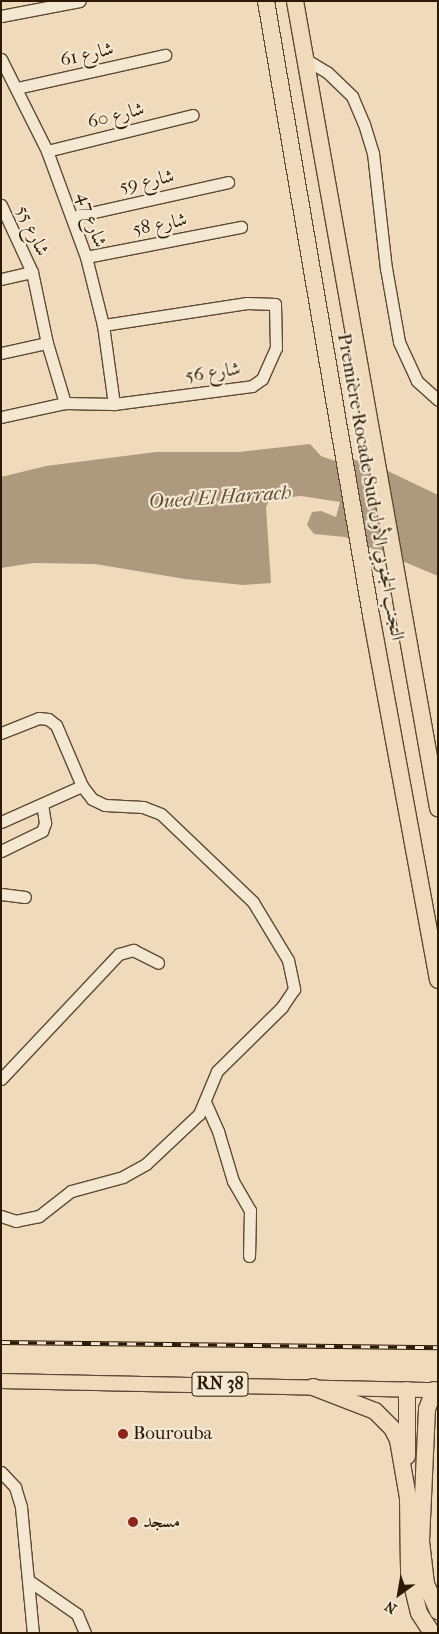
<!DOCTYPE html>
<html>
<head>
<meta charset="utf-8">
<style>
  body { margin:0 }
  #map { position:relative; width:439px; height:1634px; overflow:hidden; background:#efdbbc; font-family:"IM FELL French Canon",Amiri,serif }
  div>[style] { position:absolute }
  .water>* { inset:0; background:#ad997d }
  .roads { filter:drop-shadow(1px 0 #5e4a32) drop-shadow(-1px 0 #5e4a32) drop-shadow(0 1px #5e4a32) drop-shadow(0 -1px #5e4a32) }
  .minor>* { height:11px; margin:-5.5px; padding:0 5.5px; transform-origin:5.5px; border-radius:5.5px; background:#f5e8d3 }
  .major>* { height:14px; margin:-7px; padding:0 7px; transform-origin:7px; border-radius:7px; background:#efdbbc }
  .highway>* { height:16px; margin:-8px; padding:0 8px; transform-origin:8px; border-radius:8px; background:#efdbbc }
  .rail>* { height:5px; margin-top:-2.5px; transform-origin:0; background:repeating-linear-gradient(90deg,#f5e8d3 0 9px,#2e1a04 0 18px); box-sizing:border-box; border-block:1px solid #2e1a04 }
  .dots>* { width:14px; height:14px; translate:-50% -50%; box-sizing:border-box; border:2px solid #f5e8d3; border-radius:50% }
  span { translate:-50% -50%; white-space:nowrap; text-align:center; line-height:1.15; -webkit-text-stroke:4.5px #f5e8d3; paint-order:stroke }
  .shield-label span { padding:1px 4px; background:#f5e8d3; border:1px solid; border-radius:4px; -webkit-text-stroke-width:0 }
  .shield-label { font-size:18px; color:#2e1a04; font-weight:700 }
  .street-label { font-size:19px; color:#2e1a04 }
  .poi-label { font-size:19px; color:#2e1a04 }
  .left { translate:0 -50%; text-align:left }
  .water-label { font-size:20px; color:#614d34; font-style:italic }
  .frame { position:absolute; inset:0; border:2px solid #2e1a04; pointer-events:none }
  .north { position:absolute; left:374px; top:1569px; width:50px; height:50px; -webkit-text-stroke:4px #f5e8d3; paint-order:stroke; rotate:212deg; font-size:14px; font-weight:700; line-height:20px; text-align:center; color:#2e1a04 }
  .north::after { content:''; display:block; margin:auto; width:18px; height:22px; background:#2e1a04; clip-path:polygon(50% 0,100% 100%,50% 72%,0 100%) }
</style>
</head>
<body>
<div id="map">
  <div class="water">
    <i style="clip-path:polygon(310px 444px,321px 456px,335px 461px,365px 460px,438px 495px,438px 576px,345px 537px,314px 534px,307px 525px,312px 512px,321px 511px,336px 517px,340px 502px,301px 496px,270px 499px,266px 507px,271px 583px,243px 585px,185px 579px,95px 564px,33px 563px,1px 568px,1px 477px,46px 466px,156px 452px,239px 452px)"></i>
  </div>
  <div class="roads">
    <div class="minor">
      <i style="left:1px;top:16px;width:80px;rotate:-10.8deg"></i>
      <i style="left:1px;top:59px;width:103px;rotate:63.4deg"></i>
      <i style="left:47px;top:151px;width:113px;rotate:69.8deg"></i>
      <i style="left:86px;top:257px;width:70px;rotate:76deg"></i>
      <i style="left:103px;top:325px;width:80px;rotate:82.1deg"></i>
      <i style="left:305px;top:59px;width:26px;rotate:31deg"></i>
      <i style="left:327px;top:72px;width:35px;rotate:44deg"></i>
      <i style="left:352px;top:96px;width:30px;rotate:67deg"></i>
      <i style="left:364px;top:124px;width:30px;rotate:73deg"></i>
      <i style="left:373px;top:153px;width:116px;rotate:83.6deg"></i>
      <i style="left:386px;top:268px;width:75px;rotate:80deg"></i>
      <i style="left:399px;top:342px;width:43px;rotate:65.2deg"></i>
      <i style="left:417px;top:381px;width:28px;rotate:42deg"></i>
      <i style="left:17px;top:88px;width:152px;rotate:-12.6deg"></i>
      <i style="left:47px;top:151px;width:150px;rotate:-13.9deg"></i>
      <i style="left:1px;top:205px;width:74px;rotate:65.2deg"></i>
      <i style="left:32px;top:272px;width:73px;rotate:78.1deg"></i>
      <i style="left:47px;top:343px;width:63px;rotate:73.3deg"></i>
      <i style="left:72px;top:217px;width:160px;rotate:-12.6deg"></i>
      <i style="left:86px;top:257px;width:158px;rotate:-11deg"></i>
      <i style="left:1px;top:279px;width:32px;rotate:-13deg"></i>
      <i style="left:1px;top:353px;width:47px;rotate:-12.3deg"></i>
      <i style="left:1px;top:417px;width:66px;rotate:-12.3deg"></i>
      <i style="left:65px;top:403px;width:49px;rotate:1.2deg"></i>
      <i style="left:114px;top:404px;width:139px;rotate:-7.4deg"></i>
      <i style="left:252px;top:386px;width:12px;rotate:-35deg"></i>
      <i style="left:262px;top:379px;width:34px;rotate:-66deg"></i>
      <i style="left:276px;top:348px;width:44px;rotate:-91.3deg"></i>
      <i style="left:275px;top:304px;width:28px;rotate:-178deg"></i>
      <i style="left:247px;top:303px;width:146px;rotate:171.3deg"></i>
      <i style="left:1px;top:733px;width:41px;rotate:-21.5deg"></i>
      <i style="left:39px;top:718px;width:9px;rotate:6deg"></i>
      <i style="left:48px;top:719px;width:10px;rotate:37deg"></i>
      <i style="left:56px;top:725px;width:66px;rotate:66.9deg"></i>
      <i style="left:82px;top:786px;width:16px;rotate:52deg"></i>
      <i style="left:92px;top:799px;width:14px;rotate:25deg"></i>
      <i style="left:105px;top:805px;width:38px;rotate:3deg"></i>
      <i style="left:143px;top:807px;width:19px;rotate:21deg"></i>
      <i style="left:161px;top:814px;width:127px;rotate:43.7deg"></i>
      <i style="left:253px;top:902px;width:68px;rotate:58.9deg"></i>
      <i style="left:288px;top:960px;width:30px;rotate:78deg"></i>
      <i style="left:294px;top:989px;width:22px;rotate:124deg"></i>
      <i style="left:282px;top:1007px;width:91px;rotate:135.4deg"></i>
      <i style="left:217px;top:1071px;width:47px;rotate:112.7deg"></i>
      <i style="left:199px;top:1114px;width:73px;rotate:136.7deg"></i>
      <i style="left:146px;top:1164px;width:26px;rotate:151deg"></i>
      <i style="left:123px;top:1177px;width:54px;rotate:164.9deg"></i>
      <i style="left:71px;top:1191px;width:41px;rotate:142deg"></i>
      <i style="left:39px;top:1216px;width:24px;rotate:168deg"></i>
      <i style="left:16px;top:1221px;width:16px;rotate:-162deg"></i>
      <i style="left:1px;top:822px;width:89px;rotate:-24deg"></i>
      <i style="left:1px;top:851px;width:46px;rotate:-26deg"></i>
      <i style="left:42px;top:831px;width:9px;rotate:-69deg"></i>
      <i style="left:45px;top:823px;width:19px;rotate:-99deg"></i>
      <i style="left:1px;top:894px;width:24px;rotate:7deg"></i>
      <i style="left:1px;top:1079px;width:172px;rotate:-46.7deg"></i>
      <i style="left:119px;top:954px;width:15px;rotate:-16deg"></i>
      <i style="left:133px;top:950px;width:28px;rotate:27deg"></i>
      <i style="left:206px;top:1104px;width:30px;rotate:66deg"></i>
      <i style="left:218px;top:1131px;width:52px;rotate:73.3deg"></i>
      <i style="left:233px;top:1181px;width:34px;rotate:60deg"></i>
      <i style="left:250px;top:1210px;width:46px;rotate:91.2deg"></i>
      <i style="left:1px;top:1472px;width:21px;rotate:47deg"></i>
      <i style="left:15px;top:1487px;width:21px;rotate:73deg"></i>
      <i style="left:21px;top:1507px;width:127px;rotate:84.6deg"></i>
      <i style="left:28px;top:1580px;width:60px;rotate:34.8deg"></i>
      <i style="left:77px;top:1614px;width:21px;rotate:67deg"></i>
    </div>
    <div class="major">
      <i style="left:1px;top:1381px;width:437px;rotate:1.2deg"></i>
    </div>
    <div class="highway">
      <i style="left:266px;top:1px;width:623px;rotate:80.3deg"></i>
      <i style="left:371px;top:615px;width:371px;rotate:79.6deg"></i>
      <i style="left:295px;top:1px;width:820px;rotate:79.95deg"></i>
      <i style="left:313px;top:1387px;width:66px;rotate:21.2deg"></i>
      <i style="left:375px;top:1411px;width:24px;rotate:45deg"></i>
      <i style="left:392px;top:1428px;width:13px;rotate:63deg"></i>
      <i style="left:398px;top:1440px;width:59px;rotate:80.2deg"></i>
      <i style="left:408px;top:1498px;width:74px;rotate:89.2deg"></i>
      <i style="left:409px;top:1572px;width:42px;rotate:76.3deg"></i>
      <i style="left:419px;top:1613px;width:24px;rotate:57deg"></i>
      <i style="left:407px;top:1390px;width:66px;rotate:90deg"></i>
      <i style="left:434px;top:1390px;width:20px;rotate:110deg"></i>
      <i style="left:427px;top:1409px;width:132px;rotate:92.6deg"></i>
      <i style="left:421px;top:1541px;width:43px;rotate:83.4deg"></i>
      <i style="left:426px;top:1584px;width:30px;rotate:66deg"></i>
    </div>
  </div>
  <div class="rail">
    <i style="left:1px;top:1342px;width:437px;rotate:0.7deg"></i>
  </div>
  <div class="dots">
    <i style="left:123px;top:1434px;background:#8f2418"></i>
    <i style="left:133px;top:1522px;background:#8f2418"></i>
  </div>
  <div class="shield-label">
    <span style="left:220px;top:1384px">RN 38</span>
  </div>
  <div class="street-label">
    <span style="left:87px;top:55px;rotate:-13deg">شارع 61</span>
    <span style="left:116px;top:116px;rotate:-14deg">شارع 60</span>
    <span style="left:147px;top:182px;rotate:-12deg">شارع 59</span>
    <span style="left:91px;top:220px;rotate:71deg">شارع 47</span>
    <span style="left:160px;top:225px;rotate:-11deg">شارع 58</span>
    <span style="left:32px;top:231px;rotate:65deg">شارع 55</span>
    <span style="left:213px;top:373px;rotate:-8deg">شارع 56</span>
    <span style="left:370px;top:487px;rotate:80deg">Première Rocade Sud التجنب الجنوبي الأول</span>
  </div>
  <div class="poi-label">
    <span class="left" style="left:133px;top:1434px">Bourouba</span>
    <span class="left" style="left:143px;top:1522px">مسجد</span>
  </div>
  <div class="water-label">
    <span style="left:220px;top:497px;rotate:-4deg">Oued El Harrach</span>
  </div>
  <div class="frame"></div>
  <div class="north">N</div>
</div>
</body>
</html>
